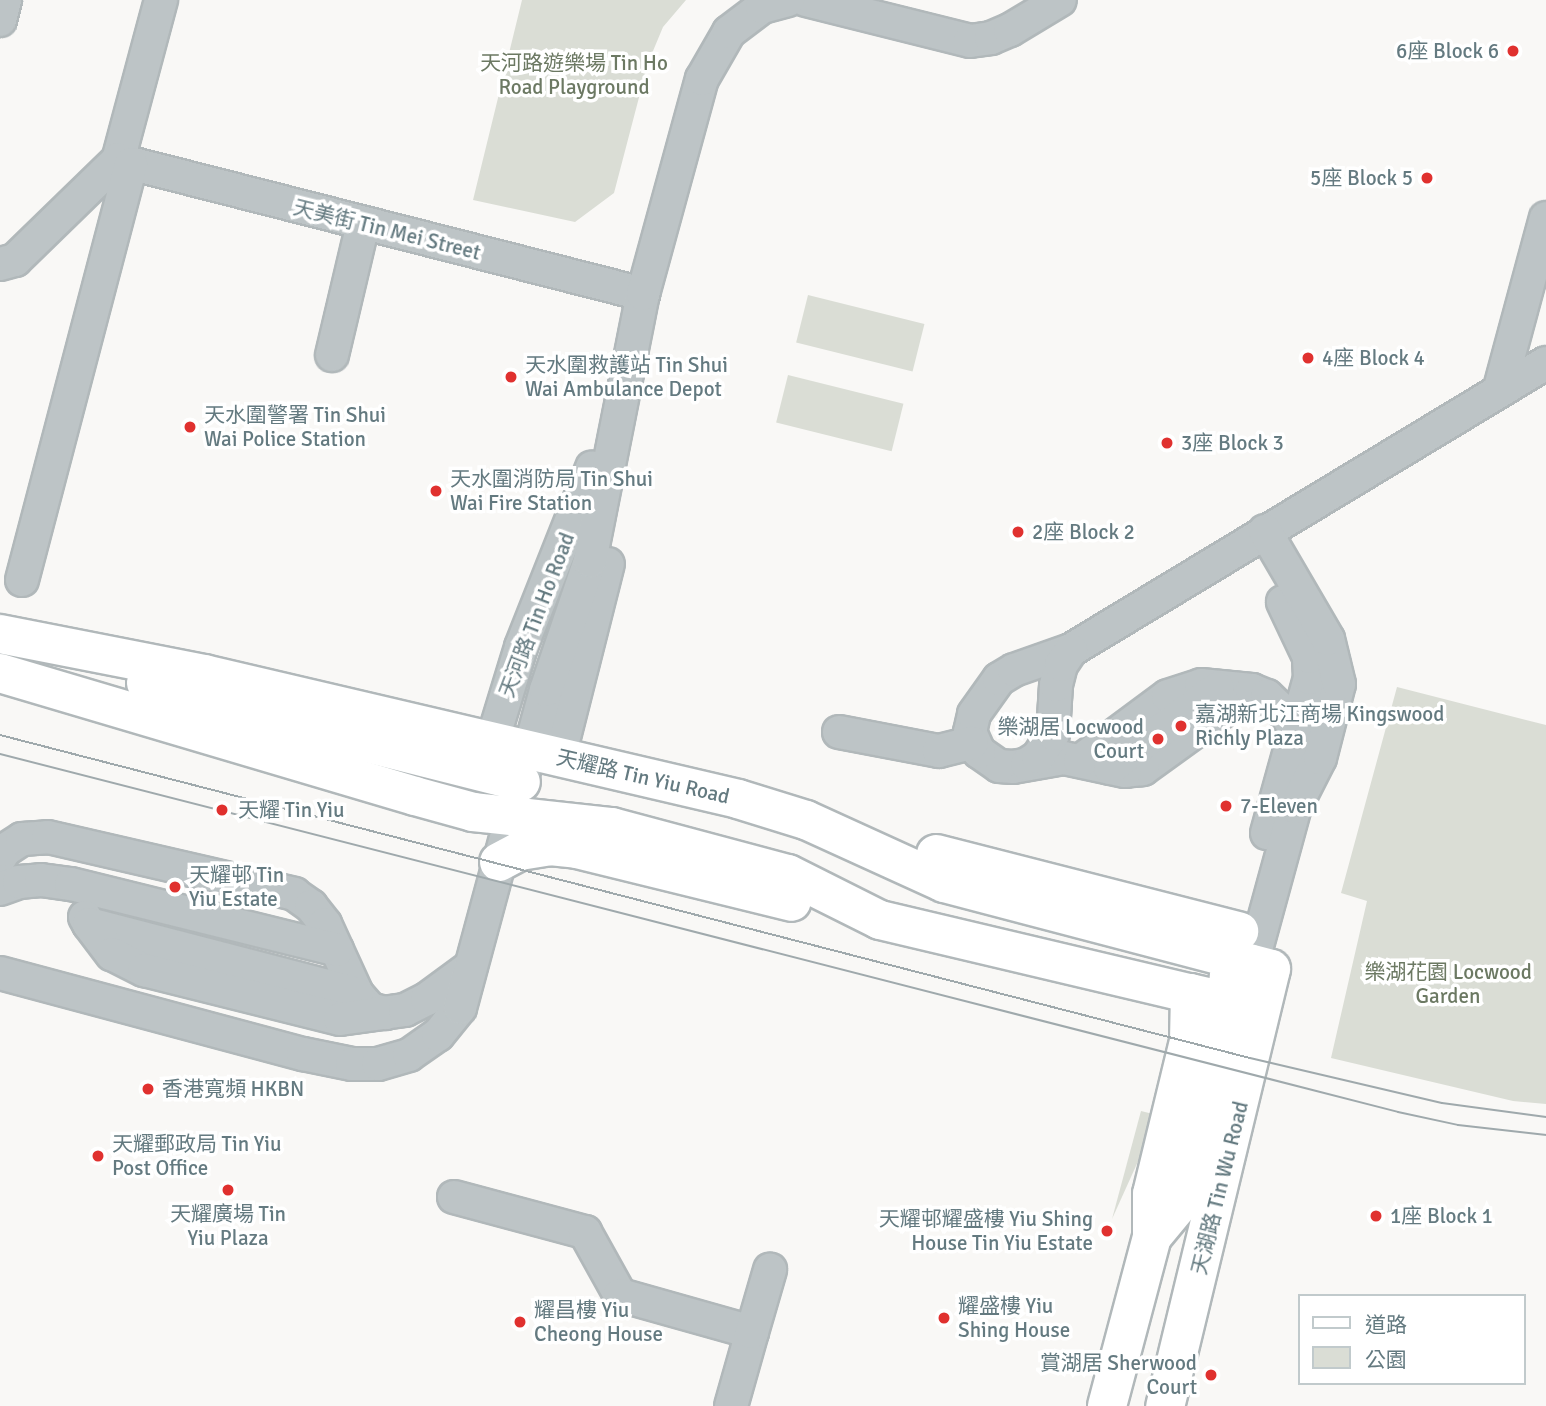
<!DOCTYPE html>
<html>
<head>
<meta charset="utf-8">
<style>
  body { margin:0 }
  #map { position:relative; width:1546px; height:1406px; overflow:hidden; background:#f9f8f6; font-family:Signika,"Noto Sans TC",sans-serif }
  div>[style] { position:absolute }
  .green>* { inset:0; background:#daddd5; transform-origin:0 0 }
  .roads { filter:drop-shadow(2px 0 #b1b8ba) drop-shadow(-2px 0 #b1b8ba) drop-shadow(0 2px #b1b8ba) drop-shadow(0 -2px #b1b8ba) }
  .minor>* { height:32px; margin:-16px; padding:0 16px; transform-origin:16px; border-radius:16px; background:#bdc4c6 }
  .major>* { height:38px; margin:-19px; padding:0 19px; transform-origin:19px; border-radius:19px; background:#fff }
  .tram>* { height:2px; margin:-1px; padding:0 1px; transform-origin:1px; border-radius:1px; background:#9fa9ac }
  .dots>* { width:19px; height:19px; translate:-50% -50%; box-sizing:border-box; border:4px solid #fff; border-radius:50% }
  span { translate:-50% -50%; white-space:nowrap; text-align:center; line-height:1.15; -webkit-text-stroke:7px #fff; paint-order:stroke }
  .poi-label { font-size:21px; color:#647a80 }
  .right { translate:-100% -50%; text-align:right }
  .left { translate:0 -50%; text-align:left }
  .park-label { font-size:21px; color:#6c7963 }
  .street-label { font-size:21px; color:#647a80 }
  .legend { position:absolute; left:1298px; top:1294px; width:228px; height:91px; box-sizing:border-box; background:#fff; border:2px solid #c1cacc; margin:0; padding:9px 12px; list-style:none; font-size:21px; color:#647a80 }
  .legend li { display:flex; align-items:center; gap:14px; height:35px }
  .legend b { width:35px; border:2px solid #c1cacc }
</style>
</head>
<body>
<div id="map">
  <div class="green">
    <i style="clip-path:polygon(522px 0,686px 0,663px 27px,648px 63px,614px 193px,575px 222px,473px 200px)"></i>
    <i style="left:808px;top:295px;width:120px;height:49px;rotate:14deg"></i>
    <i style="left:788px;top:375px;width:119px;height:49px;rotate:14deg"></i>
    <i style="clip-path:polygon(1397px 687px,1546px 725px,1546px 1104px,1513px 1101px,1331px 1058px,1367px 901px,1341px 893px)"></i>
    <i style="clip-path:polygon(1141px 1111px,1153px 1114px,1145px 1146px,1112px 1219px)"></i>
  </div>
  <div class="roads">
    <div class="minor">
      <i style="left:161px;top:0;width:166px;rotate:105deg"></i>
      <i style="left:118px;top:160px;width:542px;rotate:14.32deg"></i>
      <i style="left:806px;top:0;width:169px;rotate:14deg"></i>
      <i style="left:970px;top:41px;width:21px;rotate:-8deg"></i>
      <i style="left:991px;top:38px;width:21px;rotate:-23deg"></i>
      <i style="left:1010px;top:30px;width:58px;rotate:-31deg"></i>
      <i style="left:0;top:20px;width:21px;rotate:-76deg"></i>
      <i style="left:0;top:264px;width:16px;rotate:-15deg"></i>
      <i style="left:15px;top:260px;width:144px;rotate:-44.2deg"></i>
      <i style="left:332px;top:355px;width:135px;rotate:-76.7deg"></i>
      <i style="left:1500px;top:388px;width:176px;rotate:-74.9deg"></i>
      <i style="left:22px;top:580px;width:430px;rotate:-75.3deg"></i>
      <i style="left:1252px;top:690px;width:135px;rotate:144.1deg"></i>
      <i style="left:1143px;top:769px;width:18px;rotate:174deg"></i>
      <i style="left:1125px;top:771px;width:62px;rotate:-168deg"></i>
      <i style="left:1064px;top:758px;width:52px;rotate:170deg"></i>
      <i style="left:1013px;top:767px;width:14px;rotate:-176deg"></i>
      <i style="left:999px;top:766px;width:24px;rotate:-145deg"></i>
      <i style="left:979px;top:752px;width:22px;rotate:-114deg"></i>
      <i style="left:970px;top:732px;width:18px;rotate:-77deg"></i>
      <i style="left:974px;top:714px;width:43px;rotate:-54.5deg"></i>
      <i style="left:999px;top:679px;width:17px;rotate:-31deg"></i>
      <i style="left:1014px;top:670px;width:60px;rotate:-19.3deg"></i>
      <i style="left:1071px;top:650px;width:555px;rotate:-31.14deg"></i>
      <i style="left:839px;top:732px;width:102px;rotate:10.8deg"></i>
      <i style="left:939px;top:751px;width:34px;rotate:-14deg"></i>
      <i style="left:559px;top:757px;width:199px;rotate:-75.8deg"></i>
      <i style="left:1080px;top:761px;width:109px;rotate:-36.5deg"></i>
      <i style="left:1168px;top:696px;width:35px;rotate:-18deg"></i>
      <i style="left:1201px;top:685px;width:51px;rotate:5.6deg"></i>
      <i style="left:1252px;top:690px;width:16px;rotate:22deg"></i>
      <i style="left:1267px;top:696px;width:28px;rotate:44deg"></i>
      <i style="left:1287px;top:715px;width:19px;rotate:62deg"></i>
      <i style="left:1027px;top:764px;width:13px;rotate:-32deg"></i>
      <i style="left:1038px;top:757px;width:27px;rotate:-57deg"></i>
      <i style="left:1053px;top:734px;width:49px;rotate:-86.5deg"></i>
      <i style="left:1056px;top:685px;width:21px;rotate:-76deg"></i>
      <i style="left:1061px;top:665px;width:18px;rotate:-56deg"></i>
      <i style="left:485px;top:765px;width:123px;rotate:-73deg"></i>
      <i style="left:521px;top:647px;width:193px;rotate:-68.4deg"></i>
      <i style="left:1110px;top:768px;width:134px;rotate:-36.5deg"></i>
      <i style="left:524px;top:771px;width:84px;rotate:-74.8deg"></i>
      <i style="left:546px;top:690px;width:136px;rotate:-71.2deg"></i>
      <i style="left:590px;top:561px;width:272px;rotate:-78.8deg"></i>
      <i style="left:643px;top:294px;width:223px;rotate:-74.7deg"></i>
      <i style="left:702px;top:79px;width:54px;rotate:-60.1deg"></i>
      <i style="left:729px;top:32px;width:41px;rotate:-37.1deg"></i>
      <i style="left:762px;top:7px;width:27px;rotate:-15deg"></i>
      <i style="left:1267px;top:833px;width:161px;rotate:-74.5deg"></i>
      <i style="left:1310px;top:678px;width:21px;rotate:-93deg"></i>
      <i style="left:1309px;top:657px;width:61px;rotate:-115.3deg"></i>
      <i style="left:0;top:858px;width:9px;rotate:-58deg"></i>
      <i style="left:5px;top:850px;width:20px;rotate:-33deg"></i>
      <i style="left:22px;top:839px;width:26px;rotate:-4deg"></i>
      <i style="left:48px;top:837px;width:253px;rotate:13deg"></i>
      <i style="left:294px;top:894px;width:21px;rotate:35deg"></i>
      <i style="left:311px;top:906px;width:23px;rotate:52deg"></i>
      <i style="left:325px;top:924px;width:77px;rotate:65.4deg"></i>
      <i style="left:357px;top:994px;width:20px;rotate:49deg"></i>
      <i style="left:370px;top:1009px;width:16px;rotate:15deg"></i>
      <i style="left:0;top:889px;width:20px;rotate:-20deg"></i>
      <i style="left:19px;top:882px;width:22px;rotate:-5deg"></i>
      <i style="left:41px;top:880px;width:30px;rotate:8deg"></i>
      <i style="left:71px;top:884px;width:274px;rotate:13.9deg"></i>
      <i style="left:85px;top:917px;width:8px;rotate:60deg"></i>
      <i style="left:89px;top:924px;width:277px;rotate:14.6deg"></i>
      <i style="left:89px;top:924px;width:38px;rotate:53deg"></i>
      <i style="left:112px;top:954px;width:36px;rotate:27deg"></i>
      <i style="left:144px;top:970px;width:202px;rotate:14deg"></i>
      <i style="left:340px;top:1019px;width:66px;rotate:-7.9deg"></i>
      <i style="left:405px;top:1010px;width:25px;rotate:-27deg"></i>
      <i style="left:427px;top:999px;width:52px;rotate:-36.4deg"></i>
      <i style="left:1252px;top:964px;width:163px;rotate:-74.7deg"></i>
      <i style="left:1295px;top:807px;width:55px;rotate:-63deg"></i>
      <i style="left:1320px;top:758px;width:76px;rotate:-75.6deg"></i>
      <i style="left:1339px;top:684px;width:46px;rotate:-103.7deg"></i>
      <i style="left:1328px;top:639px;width:125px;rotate:-120.3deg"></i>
      <i style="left:0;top:973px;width:314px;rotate:15deg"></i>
      <i style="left:303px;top:1054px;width:50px;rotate:11.5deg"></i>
      <i style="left:352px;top:1064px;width:26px"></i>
      <i style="left:378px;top:1064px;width:32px;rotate:-16deg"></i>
      <i style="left:409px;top:1055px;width:35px;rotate:-35deg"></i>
      <i style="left:438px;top:1035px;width:35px;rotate:-51deg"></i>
      <i style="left:460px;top:1008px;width:176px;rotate:-74.9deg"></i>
      <i style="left:454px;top:1197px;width:136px;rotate:15deg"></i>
      <i style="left:585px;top:1232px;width:72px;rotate:60.9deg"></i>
      <i style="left:620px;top:1295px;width:137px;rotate:15.7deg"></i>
      <i style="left:752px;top:1332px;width:77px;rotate:105.8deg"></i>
      <i style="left:752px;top:1332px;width:65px;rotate:-73.8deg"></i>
    </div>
    <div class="major">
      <i style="left:0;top:634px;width:208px;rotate:11.1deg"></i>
      <i style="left:204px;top:674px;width:548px;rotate:13.17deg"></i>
      <i style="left:738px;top:799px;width:71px;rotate:17.2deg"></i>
      <i style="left:806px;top:820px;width:152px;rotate:24.5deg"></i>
      <i style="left:944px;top:883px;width:338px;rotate:14.7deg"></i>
      <i style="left:1271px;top:969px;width:450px;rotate:103.6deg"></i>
      <i style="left:0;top:673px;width:433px;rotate:16.5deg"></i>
      <i style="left:415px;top:796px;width:60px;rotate:15.4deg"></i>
      <i style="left:473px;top:812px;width:140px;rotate:6.2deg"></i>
      <i style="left:612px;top:827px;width:182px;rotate:15deg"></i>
      <i style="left:788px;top:874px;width:103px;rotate:26.6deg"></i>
      <i style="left:880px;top:920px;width:318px;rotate:13.3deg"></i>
      <i style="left:1190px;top:993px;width:36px;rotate:13deg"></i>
      <i style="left:1225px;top:1001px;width:23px;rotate:-41deg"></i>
      <i style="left:1242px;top:986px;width:24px;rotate:-66deg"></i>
      <i style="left:146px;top:683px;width:54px;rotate:18.4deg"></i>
      <i style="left:197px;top:700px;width:334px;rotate:14.2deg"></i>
      <i style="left:936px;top:854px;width:313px;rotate:14.3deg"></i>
      <i style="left:499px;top:862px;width:24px;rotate:-28deg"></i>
      <i style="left:520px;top:851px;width:30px;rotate:-9deg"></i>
      <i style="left:550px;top:846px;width:27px;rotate:6deg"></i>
      <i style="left:577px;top:849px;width:221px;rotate:13.8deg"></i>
      <i style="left:1152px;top:1237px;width:44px;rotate:-50.5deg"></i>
      <i style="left:1180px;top:1203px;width:159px;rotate:-74.6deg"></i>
      <i style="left:1222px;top:1050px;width:75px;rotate:-84.7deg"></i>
      <i style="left:1107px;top:1406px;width:175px;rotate:-75.1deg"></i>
      <i style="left:1152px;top:1237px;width:43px;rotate:-90deg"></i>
      <i style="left:1152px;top:1194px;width:157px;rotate:-76.4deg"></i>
      <i style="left:1189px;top:1041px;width:48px;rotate:-88.8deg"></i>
    </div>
  </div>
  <div class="tram">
    <i style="left:0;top:735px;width:1291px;rotate:14.49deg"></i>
    <i style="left:1250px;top:1058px;width:197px;rotate:13.2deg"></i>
    <i style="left:1442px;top:1103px;width:105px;rotate:7.7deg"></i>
    <i style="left:0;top:754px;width:1443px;rotate:14.36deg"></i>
    <i style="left:1398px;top:1112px;width:61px;rotate:12.2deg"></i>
    <i style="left:1458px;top:1125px;width:89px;rotate:6.5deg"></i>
  </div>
  <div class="dots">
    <i style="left:1513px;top:51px;background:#e0312f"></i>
    <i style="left:1427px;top:178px;background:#e0312f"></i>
    <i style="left:1308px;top:358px;background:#e0312f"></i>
    <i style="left:511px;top:377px;background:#e0312f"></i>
    <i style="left:190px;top:427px;background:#e0312f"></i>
    <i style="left:1167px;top:443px;background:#e0312f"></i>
    <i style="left:436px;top:491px;background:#e0312f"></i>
    <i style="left:1018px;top:532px;background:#e0312f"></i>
    <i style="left:1181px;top:726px;background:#e0312f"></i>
    <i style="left:1158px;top:739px;background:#e0312f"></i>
    <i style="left:1226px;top:806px;background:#e0312f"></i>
    <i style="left:222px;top:810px;background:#e0312f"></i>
    <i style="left:175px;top:887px;background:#e0312f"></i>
    <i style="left:148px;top:1089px;background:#e0312f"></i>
    <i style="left:98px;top:1156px;background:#e0312f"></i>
    <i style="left:228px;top:1190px;background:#e0312f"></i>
    <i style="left:1376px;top:1216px;background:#e0312f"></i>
    <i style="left:1107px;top:1231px;background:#e0312f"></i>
    <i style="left:944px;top:1318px;background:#e0312f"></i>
    <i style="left:520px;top:1322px;background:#e0312f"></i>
    <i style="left:1211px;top:1375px;background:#e0312f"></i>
  </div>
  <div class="poi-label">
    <span class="right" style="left:1499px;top:51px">6座 Block 6</span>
    <span class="right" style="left:1413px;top:178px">5座 Block 5</span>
    <span class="left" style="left:1322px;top:358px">4座 Block 4</span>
    <span class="left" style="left:525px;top:377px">天水圍救護站 Tin Shui<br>Wai Ambulance Depot</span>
    <span class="left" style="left:204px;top:427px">天水圍警署 Tin Shui<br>Wai Police Station</span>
    <span class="left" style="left:1181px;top:443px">3座 Block 3</span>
    <span class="left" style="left:450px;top:491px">天水圍消防局 Tin Shui<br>Wai Fire Station</span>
    <span class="left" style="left:1032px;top:532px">2座 Block 2</span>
    <span class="left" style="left:1195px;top:726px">嘉湖新北江商場 Kingswood<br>Richly Plaza</span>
    <span class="right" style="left:1144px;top:739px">樂湖居 Locwood<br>Court</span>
    <span class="left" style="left:1240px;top:806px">7-Eleven</span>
    <span class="left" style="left:238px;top:810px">天耀 Tin Yiu</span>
    <span class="left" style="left:189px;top:887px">天耀邨 Tin<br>Yiu Estate</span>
    <span class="left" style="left:162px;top:1089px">香港寬頻 HKBN</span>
    <span class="left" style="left:112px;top:1156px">天耀郵政局 Tin Yiu<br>Post Office</span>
    <span style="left:228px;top:1226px">天耀廣場 Tin<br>Yiu Plaza</span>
    <span class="left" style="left:1390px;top:1216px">1座 Block 1</span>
    <span class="right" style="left:1093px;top:1231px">天耀邨耀盛樓 Yiu Shing<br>House Tin Yiu Estate</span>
    <span class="left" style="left:958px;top:1318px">耀盛樓 Yiu<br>Shing House</span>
    <span class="left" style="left:534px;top:1322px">耀昌樓 Yiu<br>Cheong House</span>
    <span class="right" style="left:1197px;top:1375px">賞湖居 Sherwood<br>Court</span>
  </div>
  <div class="park-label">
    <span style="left:574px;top:75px">天河路遊樂場 Tin Ho<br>Road Playground</span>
    <span style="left:1448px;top:984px">樂湖花園 Locwood<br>Garden</span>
  </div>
  <div class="street-label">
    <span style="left:387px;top:230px;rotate:14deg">天美街 Tin Mei Street</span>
    <span style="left:537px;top:615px;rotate:-69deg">天河路 Tin Ho Road</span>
    <span style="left:643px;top:777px;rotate:13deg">天耀路 Tin Yiu Road</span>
    <span style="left:1220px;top:1188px;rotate:-76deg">天湖路 Tin Wu Road</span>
  </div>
  <ul class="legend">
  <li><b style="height:9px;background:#fff"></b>道路</li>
  <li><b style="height:19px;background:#daddd5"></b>公園</li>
  </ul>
</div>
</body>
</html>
